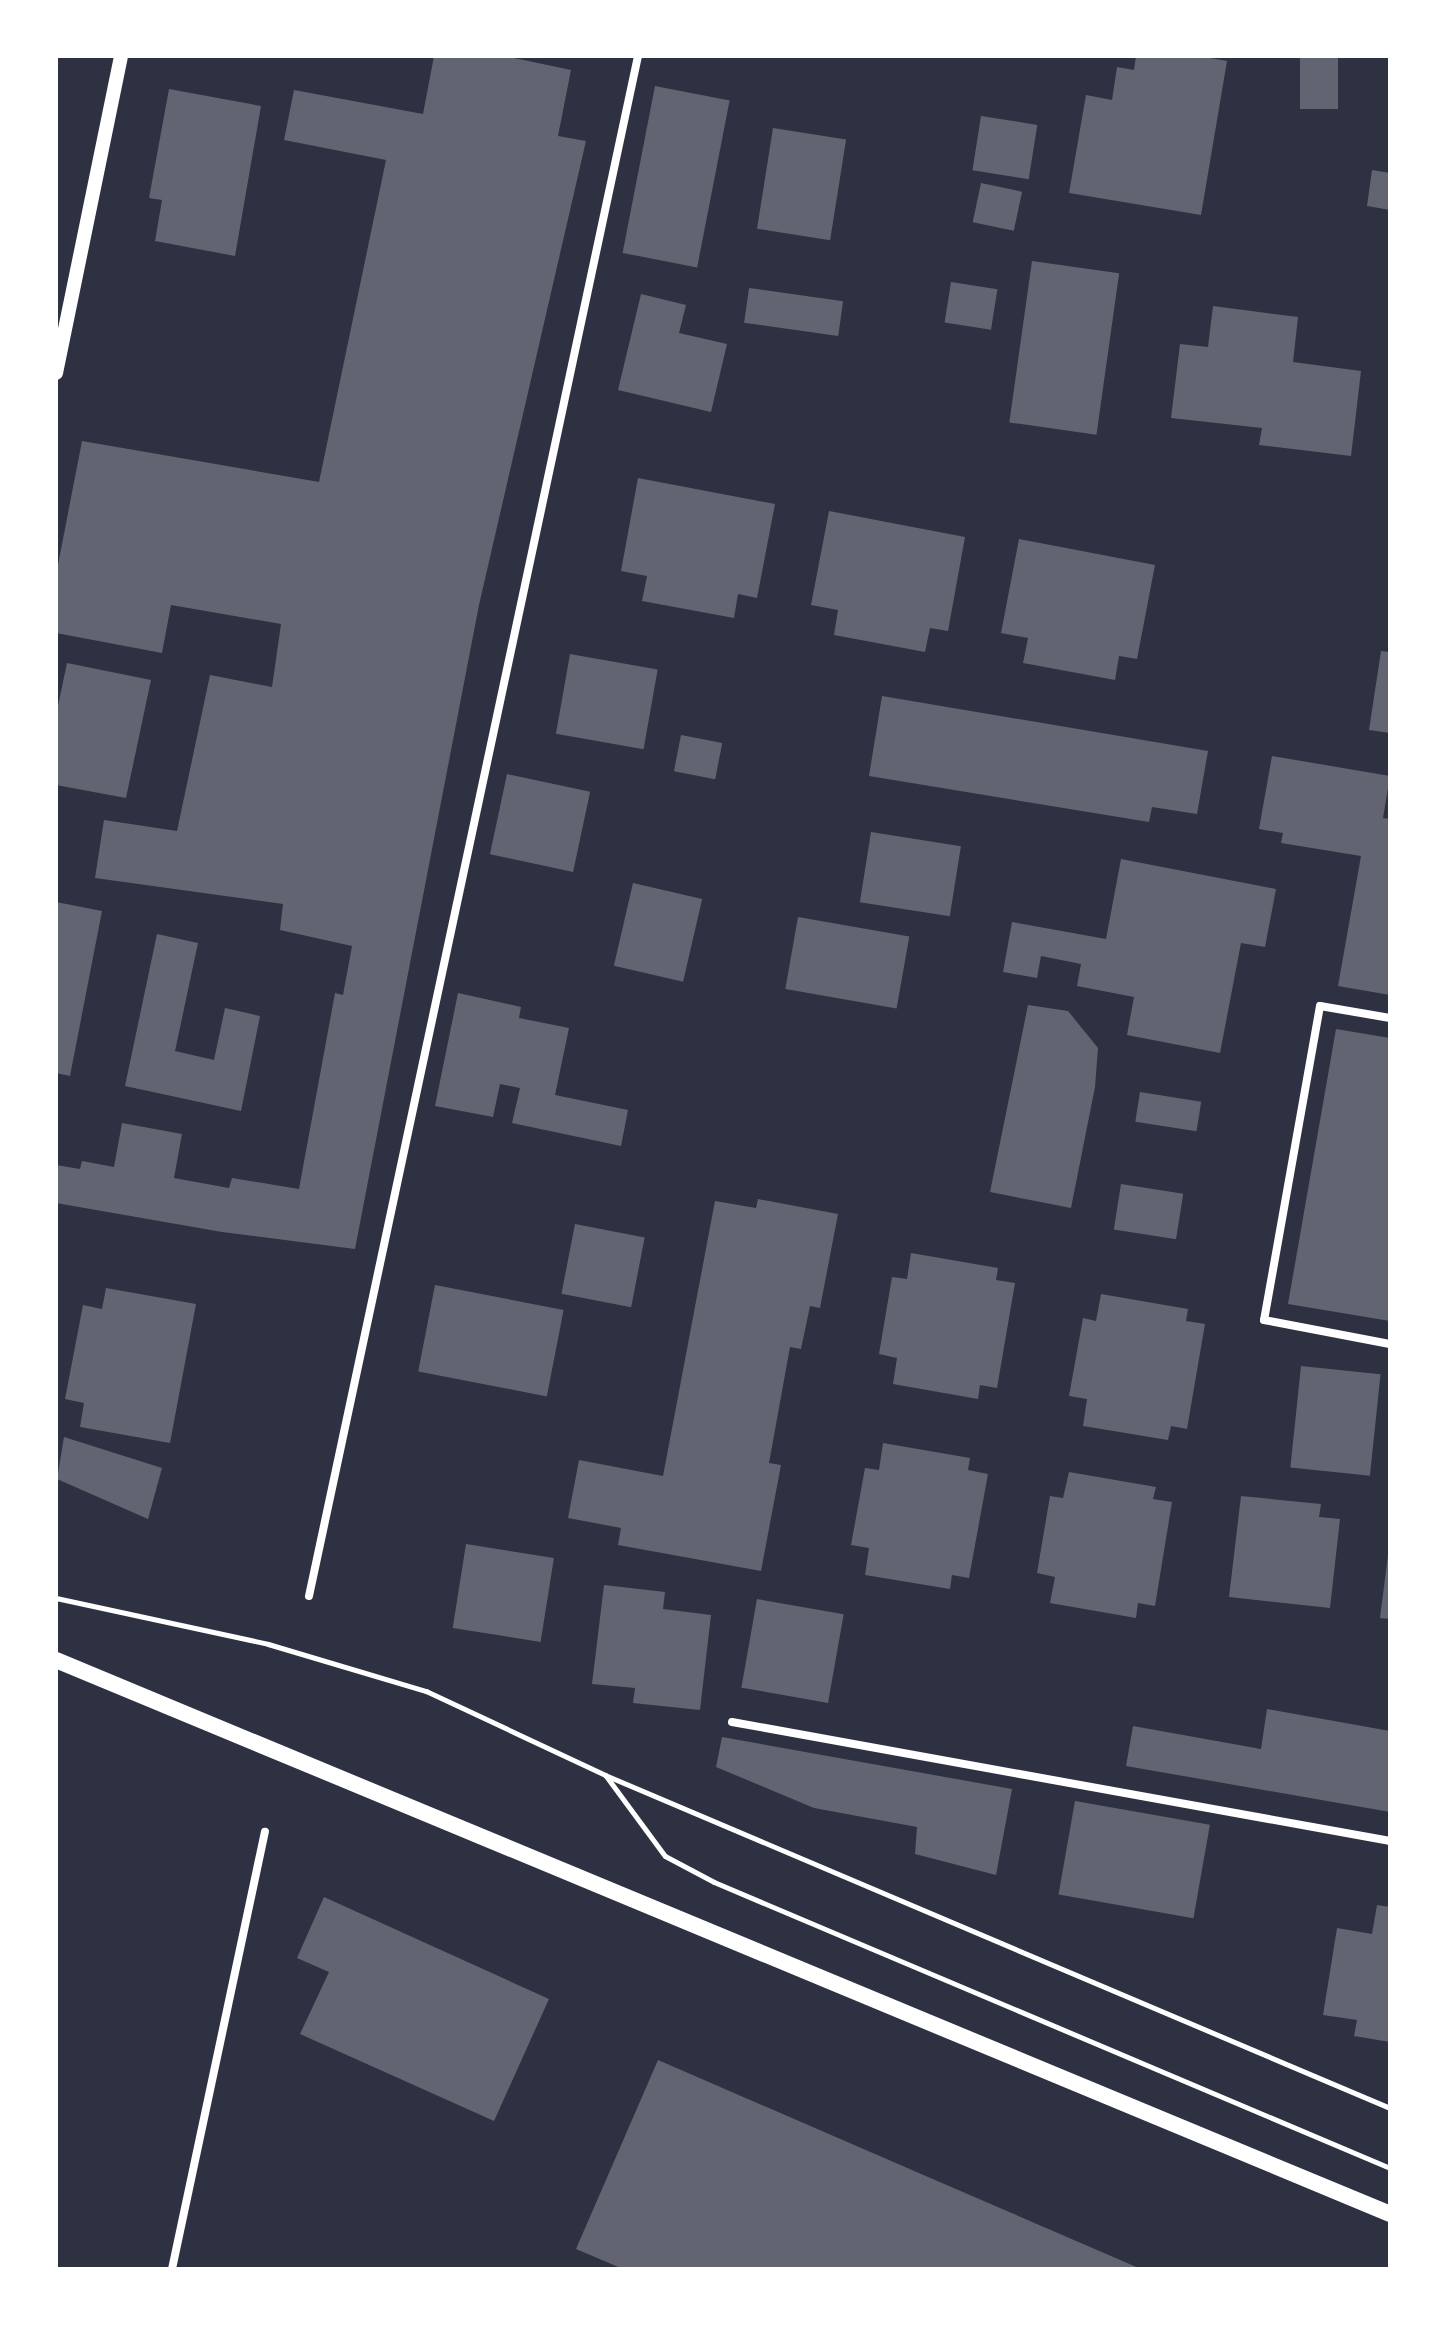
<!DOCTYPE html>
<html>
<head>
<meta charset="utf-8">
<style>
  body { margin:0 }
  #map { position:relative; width:1446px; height:2325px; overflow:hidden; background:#2d3142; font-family:Roboto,sans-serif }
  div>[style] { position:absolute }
  .building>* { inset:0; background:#626471; transform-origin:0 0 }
  .path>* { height:5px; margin:-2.5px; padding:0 2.5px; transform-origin:2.5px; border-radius:2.5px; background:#fff }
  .minor>* { height:8px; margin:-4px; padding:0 4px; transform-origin:4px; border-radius:4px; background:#fff }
  .tertiary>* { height:14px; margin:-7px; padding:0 7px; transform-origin:7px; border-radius:7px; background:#fff }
  .secondary>* { height:16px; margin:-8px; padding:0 8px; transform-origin:8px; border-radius:8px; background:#fff }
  span { translate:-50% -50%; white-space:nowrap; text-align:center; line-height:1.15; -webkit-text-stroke:6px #fff; paint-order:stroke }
  .frame { position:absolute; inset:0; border:58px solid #fff; pointer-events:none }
</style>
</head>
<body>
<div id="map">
  <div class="building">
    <i style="clip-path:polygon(434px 56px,505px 56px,571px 70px,558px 136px,586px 141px,479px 605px,355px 1249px,222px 1232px,56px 1203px,56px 1165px,80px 1169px,82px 1161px,114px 1167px,122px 1123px,182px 1134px,174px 1178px,229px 1188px,232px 1178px,299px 1189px,335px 993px,343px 995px,352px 946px,280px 930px,283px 904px,95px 878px,104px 820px,177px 831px,210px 675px,272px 687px,281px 624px,171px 605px,162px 653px,56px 633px,56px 575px,82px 441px,319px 482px,386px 160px,284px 140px,294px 90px,423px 114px)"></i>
    <i style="clip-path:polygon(1136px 56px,1199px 56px,1227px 61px,1201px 215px,1069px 193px,1086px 95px,1112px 100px,1117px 67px,1134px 70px)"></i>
    <i style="left:1300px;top:56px;width:38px;height:53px"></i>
    <i style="left:655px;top:86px;width:76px;height:170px;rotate:11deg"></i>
    <i style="clip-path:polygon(169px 89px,261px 106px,235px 256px,155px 241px,162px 200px,149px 198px)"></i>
    <i style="left:981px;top:116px;width:57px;height:55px;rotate:9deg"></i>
    <i style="left:773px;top:128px;width:74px;height:102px;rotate:9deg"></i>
    <i style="clip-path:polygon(1372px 170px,1390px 173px,1390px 210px,1367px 206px)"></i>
    <i style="left:981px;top:183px;width:42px;height:40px;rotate:12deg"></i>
    <i style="left:1032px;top:261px;width:88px;height:163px;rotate:8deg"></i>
    <i style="left:951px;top:282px;width:47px;height:41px;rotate:9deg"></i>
    <i style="left:749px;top:288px;width:95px;height:35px;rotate:8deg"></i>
    <i style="clip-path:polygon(641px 294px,686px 305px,679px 333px,727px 344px,711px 412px,618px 390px)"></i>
    <i style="clip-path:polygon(1213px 306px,1298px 317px,1293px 362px,1361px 371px,1351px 456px,1259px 445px,1262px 428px,1171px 418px,1180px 344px,1208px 347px)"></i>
    <i style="clip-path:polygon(638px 478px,775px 504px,757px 598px,738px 594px,734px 618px,642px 601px,647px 576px,621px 571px)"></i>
    <i style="clip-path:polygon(829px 511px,965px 537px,948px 631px,930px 628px,925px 652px,834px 635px,838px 610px,811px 605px)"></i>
    <i style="clip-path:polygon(1019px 539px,1155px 565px,1137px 659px,1119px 656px,1115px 680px,1023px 663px,1028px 638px,1001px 633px)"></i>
    <i style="clip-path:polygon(1381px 651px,1390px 652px,1390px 733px,1369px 730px)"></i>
    <i style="left:570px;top:654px;width:89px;height:81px;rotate:10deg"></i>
    <i style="clip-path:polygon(67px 663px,151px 680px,126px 798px,56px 785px,56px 715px)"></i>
    <i style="clip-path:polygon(882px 696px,1208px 751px,1197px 814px,1152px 807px,1149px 822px,869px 776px)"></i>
    <i style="left:681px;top:735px;width:42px;height:37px;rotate:11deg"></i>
    <i style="clip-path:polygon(1272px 756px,1390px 776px,1383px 818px,1390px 819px,1390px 995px,1338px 986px,1361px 856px,1281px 843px,1283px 833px,1259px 829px)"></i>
    <i style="left:507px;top:774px;width:85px;height:82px;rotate:12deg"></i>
    <i style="left:871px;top:832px;width:91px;height:71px;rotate:9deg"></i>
    <i style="clip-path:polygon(1121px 859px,1276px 889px,1265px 947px,1241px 943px,1220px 1053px,1127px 1035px,1134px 997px,1077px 986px,1081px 964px,1041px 956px,1037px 978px,1003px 972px,1012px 922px,1106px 939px)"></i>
    <i style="left:633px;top:883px;width:71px;height:85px;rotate:13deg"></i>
    <i style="clip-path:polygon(56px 902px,102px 911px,70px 1076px,56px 1073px)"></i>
    <i style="left:798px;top:917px;width:113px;height:73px;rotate:10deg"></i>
    <i style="clip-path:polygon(157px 934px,198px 943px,175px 1051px,214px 1060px,225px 1008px,260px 1016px,241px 1111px,125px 1086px)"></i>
    <i style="clip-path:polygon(458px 993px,521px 1007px,519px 1018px,569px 1028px,555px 1095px,628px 1110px,621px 1146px,512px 1123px,520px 1088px,500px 1084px,493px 1117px,435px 1106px)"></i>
    <i style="clip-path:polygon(1028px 1005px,1068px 1011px,1098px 1048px,1095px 1087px,1071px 1208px,990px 1192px)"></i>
    <i style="clip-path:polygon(1336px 1029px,1390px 1038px,1390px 1321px,1288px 1304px)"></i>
    <i style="left:1140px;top:1092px;width:62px;height:30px;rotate:9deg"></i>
    <i style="left:1121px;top:1184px;width:63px;height:46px;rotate:9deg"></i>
    <i style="clip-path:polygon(758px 1199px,838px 1214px,820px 1308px,810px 1306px,801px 1349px,790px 1347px,769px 1463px,781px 1465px,761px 1571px,618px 1545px,621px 1528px,568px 1518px,579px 1460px,663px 1476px,715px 1201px,756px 1208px)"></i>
    <i style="left:575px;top:1224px;width:71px;height:71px;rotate:11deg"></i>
    <i style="clip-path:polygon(911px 1253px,998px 1268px,996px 1280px,1015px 1283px,997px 1388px,980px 1385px,978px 1399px,893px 1384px,897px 1358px,879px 1354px,892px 1277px,907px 1279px)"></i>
    <i style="left:435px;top:1285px;width:131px;height:88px;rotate:11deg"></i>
    <i style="clip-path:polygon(106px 1288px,196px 1304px,170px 1443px,80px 1427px,84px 1403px,65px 1399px,83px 1305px,102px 1309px)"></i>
    <i style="clip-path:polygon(1101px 1294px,1188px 1309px,1186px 1321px,1205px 1324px,1187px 1429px,1171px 1426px,1168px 1440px,1083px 1426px,1087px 1399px,1069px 1396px,1083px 1318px,1096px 1321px)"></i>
    <i style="left:1301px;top:1366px;width:80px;height:102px;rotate:6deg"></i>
    <i style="clip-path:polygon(64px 1437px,162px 1468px,148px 1519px,57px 1479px)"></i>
    <i style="clip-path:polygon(883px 1443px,970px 1458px,968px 1470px,988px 1474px,969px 1578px,952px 1575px,950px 1589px,865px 1575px,869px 1548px,851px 1545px,865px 1468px,879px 1470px)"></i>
    <i style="clip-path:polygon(1069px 1472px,1156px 1487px,1153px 1499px,1172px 1502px,1155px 1606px,1138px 1603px,1136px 1618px,1050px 1603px,1055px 1577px,1037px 1573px,1050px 1496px,1063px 1498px)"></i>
    <i style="clip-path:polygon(1241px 1496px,1321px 1504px,1319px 1517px,1340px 1519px,1330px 1608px,1229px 1597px)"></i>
    <i style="left:466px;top:1544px;width:89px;height:85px;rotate:9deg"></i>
    <i style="clip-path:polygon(1388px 1555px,1390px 1555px,1390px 1619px,1380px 1618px)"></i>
    <i style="clip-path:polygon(604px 1585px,665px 1592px,663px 1609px,711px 1615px,700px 1710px,633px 1703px,635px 1688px,592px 1684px)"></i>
    <i style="left:757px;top:1599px;width:88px;height:90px;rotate:10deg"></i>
    <i style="clip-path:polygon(1267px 1709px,1390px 1731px,1390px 1812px,1126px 1766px,1133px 1726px,1261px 1749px)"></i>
    <i style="clip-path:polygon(722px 1737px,1012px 1789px,996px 1875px,915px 1854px,917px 1827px,814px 1808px,716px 1767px)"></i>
    <i style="left:1075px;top:1801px;width:137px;height:95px;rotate:10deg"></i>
    <i style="clip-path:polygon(324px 1897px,549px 1999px,494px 2121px,300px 2034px,329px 1972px,297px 1958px)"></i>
    <i style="clip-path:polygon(1377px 1905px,1390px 1907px,1390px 2042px,1354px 2036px,1357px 2020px,1323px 2015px,1337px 1928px,1372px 1934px)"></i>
    <i style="clip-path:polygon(658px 2060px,935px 2180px,1141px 2269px,623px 2269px,576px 2249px)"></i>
  </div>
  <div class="path">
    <i style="left:56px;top:1598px;width:217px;rotate:12.2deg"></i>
    <i style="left:268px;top:1644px;width:165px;rotate:16.6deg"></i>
    <i style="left:426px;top:1691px;width:198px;rotate:25.1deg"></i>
    <i style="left:605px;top:1775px;width:853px;rotate:22.99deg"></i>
    <i style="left:606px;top:1776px;width:99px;rotate:53.6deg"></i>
    <i style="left:665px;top:1856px;width:55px;rotate:28deg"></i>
    <i style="left:714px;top:1882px;width:734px;rotate:22.93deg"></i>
  </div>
  <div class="minor">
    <i style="left:1390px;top:1018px;width:71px;rotate:-170.3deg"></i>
    <i style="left:1320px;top:1006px;width:319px;rotate:100.1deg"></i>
    <i style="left:1264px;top:1320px;width:128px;rotate:10.8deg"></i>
    <i style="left:309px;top:1596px;width:1575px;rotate:-77.94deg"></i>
    <i style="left:732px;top:1722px;width:669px;rotate:10.25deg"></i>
    <i style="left:172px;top:2269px;width:447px;rotate:-78deg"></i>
  </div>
  <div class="tertiary">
    <i style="left:56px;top:373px;width:324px;rotate:-78.4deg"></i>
  </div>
  <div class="secondary">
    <i style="left:56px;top:1660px;width:1444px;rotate:22.55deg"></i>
  </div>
  <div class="frame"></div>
</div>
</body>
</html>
